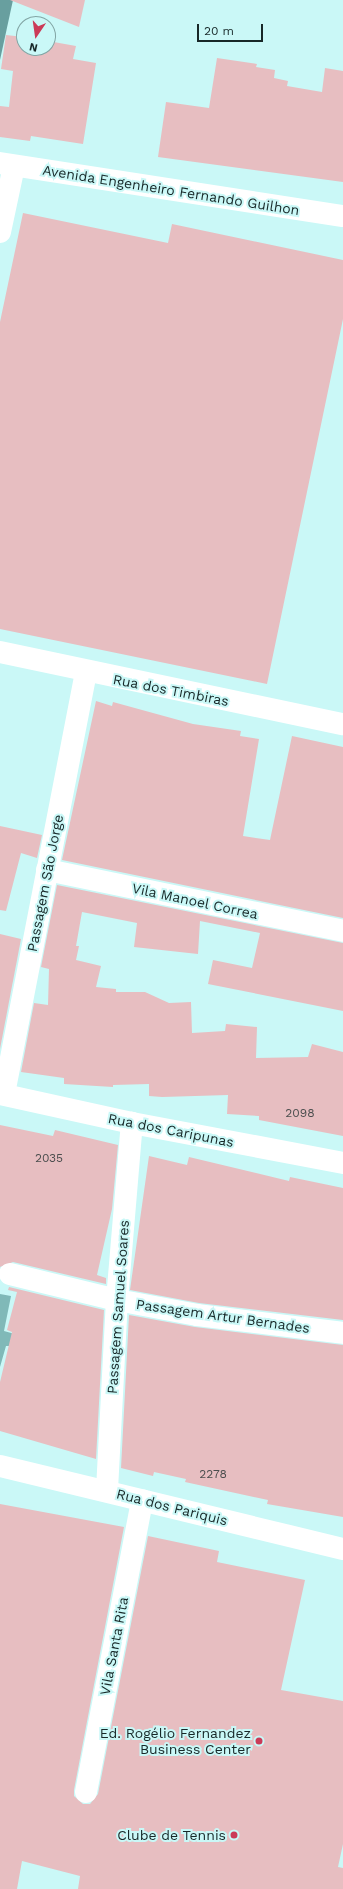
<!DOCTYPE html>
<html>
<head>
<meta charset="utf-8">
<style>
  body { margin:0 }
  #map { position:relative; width:343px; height:1889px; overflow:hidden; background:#caf8f7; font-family:"Work Sans",sans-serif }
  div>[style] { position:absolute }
  .forest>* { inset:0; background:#80b9b8 }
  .water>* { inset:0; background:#689f9f }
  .building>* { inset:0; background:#e7bec1 }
  .minor>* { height:22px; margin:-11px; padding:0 11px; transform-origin:11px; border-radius:11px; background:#fff }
  .major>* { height:22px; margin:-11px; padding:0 11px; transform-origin:11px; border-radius:11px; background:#fff }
  .dots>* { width:11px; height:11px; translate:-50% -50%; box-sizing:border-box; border:2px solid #caf8f7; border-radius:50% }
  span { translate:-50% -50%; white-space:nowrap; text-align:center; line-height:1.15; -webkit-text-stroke:4px #caf8f7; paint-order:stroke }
  .number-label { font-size:12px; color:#4b4e4e }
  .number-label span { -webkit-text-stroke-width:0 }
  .street-label { font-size:14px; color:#172828 }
  .poi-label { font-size:14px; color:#172828 }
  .right { translate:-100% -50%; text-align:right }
  .north { position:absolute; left:16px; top:16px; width:40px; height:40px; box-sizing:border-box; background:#caf8f7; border:1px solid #82a5a4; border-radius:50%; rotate:193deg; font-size:11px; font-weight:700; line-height:16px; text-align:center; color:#172828 }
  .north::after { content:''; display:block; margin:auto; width:14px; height:18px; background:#cb3b58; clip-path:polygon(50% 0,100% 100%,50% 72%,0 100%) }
  .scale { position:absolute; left:197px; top:24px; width:66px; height:18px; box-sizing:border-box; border:2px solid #172828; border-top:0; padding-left:5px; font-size:12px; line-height:14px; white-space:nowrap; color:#172828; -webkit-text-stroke:3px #caf8f7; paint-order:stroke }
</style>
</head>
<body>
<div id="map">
  <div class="forest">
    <i style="clip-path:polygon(0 1294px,11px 1296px,4px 1331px,22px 1336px,18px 1346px,6px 1346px,0 1367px)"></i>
  </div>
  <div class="water">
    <i style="clip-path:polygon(0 0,13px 0,0 60px)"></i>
  </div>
  <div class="building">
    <i style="clip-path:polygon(10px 0,85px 0,79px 27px)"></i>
    <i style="clip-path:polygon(6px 35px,24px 37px,24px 48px,48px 48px,48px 41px,76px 46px,73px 59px,96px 63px,83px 144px,31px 136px,30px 141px,0 137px,0 106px,9px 107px,13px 71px,1px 69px)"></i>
    <i style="clip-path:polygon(217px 58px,257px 64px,256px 67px,275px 70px,274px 78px,288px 81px,287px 86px,322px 92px,325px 68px,343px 71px,343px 182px,158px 157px,166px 102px,209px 108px)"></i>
    <i style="clip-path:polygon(23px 213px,168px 243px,172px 224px,343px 260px,343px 319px,267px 684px,0 629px,0 322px)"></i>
    <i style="clip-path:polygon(96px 701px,112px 706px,113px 702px,193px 724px,241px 731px,240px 736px,259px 739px,243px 836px,270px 840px,292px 736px,343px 747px,343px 918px,62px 860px)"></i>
    <i style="clip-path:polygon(0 826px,42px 835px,37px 858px,21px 853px,6px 911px,0 910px)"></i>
    <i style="clip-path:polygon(57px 885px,343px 943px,343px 1011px,208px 984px,213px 960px,252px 968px,260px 933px,200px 921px,198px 954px,134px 947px,137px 923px,82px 912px,76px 946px,79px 946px,76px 960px,101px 966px,96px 987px,116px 989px,116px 992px,145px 992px,169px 1003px,191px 1002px,192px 1033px,225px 1031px,226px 1024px,257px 1027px,256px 1058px,308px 1057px,312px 1044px,343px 1052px,343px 1136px,259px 1120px,259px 1116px,227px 1114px,228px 1095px,162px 1097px,149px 1096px,149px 1084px,113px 1085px,113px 1087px,64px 1084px,64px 1078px,21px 1072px,34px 1003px,48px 1005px,49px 969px,41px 967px)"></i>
    <i style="clip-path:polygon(0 934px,21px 939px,0 1049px)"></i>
    <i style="clip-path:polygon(0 1125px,53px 1136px,55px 1130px,118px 1145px,112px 1209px,97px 1275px,106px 1278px,106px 1284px,13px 1262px,0 1267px)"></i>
    <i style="clip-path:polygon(149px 1156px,187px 1165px,189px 1157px,289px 1181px,290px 1177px,343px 1188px,343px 1320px,199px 1303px,130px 1290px)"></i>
    <i style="clip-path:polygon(9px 1287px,104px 1310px,96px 1459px,0 1431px,0 1382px,12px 1332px,7px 1330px,17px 1292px,8px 1290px)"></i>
    <i style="clip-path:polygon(129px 1315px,195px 1327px,343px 1345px,343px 1517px,267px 1504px,268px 1500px,185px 1482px,186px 1479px,154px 1472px,153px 1476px,121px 1468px)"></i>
    <i style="clip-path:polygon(0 1504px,124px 1527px,74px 1790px,74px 1796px,83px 1804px,90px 1804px,98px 1794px,148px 1536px,219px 1551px,217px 1562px,305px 1580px,281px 1690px,343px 1701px,343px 1844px,338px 1867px,343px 1868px,343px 1889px,78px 1889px,80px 1876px,22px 1861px,17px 1889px,0 1889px)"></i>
  </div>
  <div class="minor">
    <i style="left:0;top:232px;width:67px;rotate:-78deg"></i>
    <i style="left:0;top:652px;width:350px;rotate:11.9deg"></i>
    <i style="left:47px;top:870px;width:302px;rotate:11.6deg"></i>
    <i style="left:0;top:1094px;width:135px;rotate:12.4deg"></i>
    <i style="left:132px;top:1123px;width:215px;rotate:10.7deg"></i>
    <i style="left:4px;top:1094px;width:430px;rotate:-79deg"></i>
    <i style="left:10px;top:1274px;width:110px;rotate:13.7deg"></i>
    <i style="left:117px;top:1300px;width:81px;rotate:10.6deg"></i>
    <i style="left:197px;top:1315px;width:147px;rotate:7deg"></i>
    <i style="left:0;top:1466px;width:353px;rotate:13.6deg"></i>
    <i style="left:107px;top:1490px;width:190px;rotate:-87deg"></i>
    <i style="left:117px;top:1300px;width:178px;rotate:-85.2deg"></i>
    <i style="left:86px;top:1792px;width:297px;rotate:-79.1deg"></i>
  </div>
  <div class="major">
    <i style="left:0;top:163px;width:347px;rotate:8.8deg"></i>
  </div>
  <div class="dots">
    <i style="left:259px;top:1741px;background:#cb3b58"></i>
    <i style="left:234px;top:1835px;background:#cb3b58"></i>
  </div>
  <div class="number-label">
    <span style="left:300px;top:1114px">2098</span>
    <span style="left:49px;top:1159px">2035</span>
    <span style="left:213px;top:1475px">2278</span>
  </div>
  <div class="street-label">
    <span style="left:171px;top:190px;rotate:9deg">Avenida Engenheiro Fernando Guilhon</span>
    <span style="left:171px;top:690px;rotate:11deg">Rua dos Timbiras</span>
    <span style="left:45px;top:883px;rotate:-79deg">Passagem São Jorge</span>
    <span style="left:195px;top:901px;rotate:12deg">Vila Manoel Correa</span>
    <span style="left:171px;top:1130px;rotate:11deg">Rua dos Caripunas</span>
    <span style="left:118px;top:1307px;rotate:-86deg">Passagem Samuel Soares</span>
    <span style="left:223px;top:1316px;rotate:8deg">Passagem Artur Bernades</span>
    <span style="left:172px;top:1507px;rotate:14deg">Rua dos Pariquis</span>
    <span style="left:114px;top:1646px;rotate:-79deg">Vila Santa Rita</span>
  </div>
  <div class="poi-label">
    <span class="right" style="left:251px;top:1741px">Ed. Rogélio Fernandez<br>Business Center</span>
    <span class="right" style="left:226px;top:1835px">Clube de Tennis</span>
  </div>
  <div class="north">N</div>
  <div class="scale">20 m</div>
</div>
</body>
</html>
